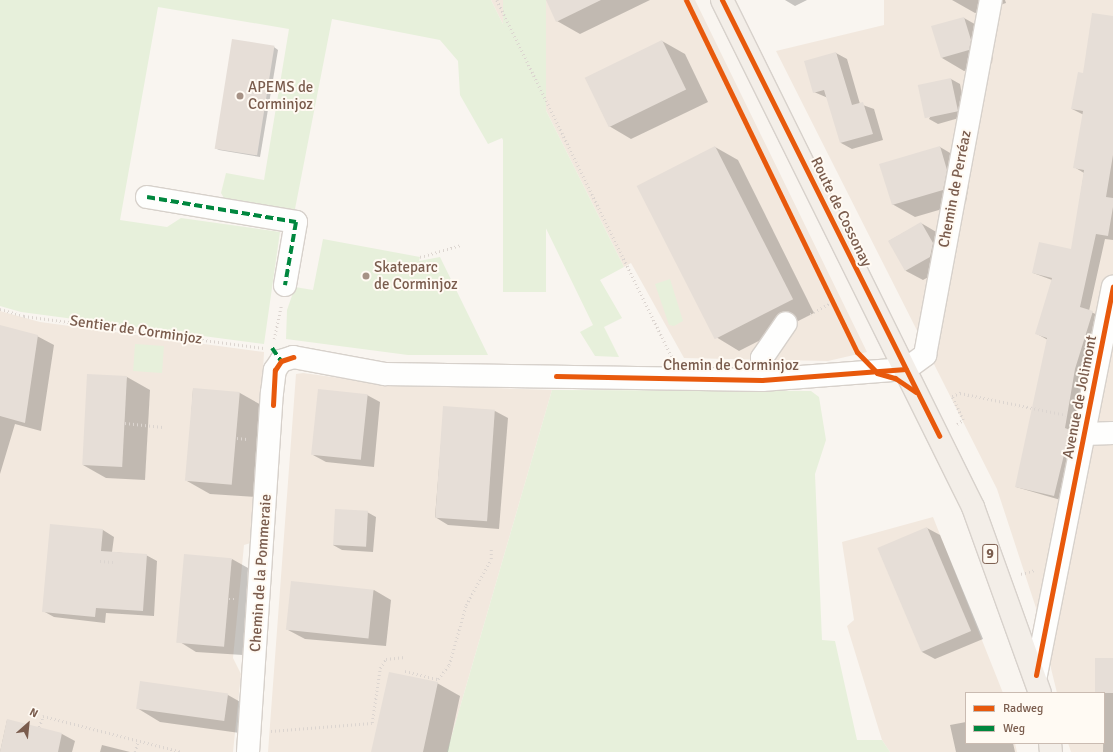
<!DOCTYPE html>
<html>
<head>
<meta charset="utf-8">
<style>
  body { margin:0 }
  #map { position:relative; width:1113px; height:752px; overflow:hidden; background:#f9f5f0; font-family:Signika,sans-serif }
  div>[style] { position:absolute }
  .residential>* { inset:0; background:#f2e8de }
  .green>* { inset:0; background:#e7f0db; transform-origin:0 0 }
  .shadow>* { inset:0; background:#0003 }
  .building>* { inset:0; background:#e6ded7; transform-origin:0 0 }
  .path>* { height:2.5px; margin-top:-1.25px; transform-origin:0; background:repeating-linear-gradient(90deg,#dcd5d0 0 1px,transparent 0 4px) }
  .roads { filter:drop-shadow(1px 0 #d7d1cb) drop-shadow(-1px 0 #d7d1cb) drop-shadow(0 1px #d7d1cb) drop-shadow(0 -1px #d7d1cb) }
  .minor>* { height:22px; margin:-11px; padding:0 11px; transform-origin:11px; border-radius:11px; background:#fefefd }
  .major>* { height:22px; margin:-11px; padding:0 11px; transform-origin:11px; border-radius:11px; background:#f3eee8 }
  .quiet>* { height:4px; margin-top:-2px; transform-origin:0; background:repeating-linear-gradient(90deg,#00873e 0 8px,transparent 0 12px) }
  .cycleway>* { height:5px; margin:-2.5px; padding:0 2.5px; transform-origin:2.5px; border-radius:2.5px; background:#e8590c }
  .dots>* { width:11px; height:11px; translate:-50% -50%; box-sizing:border-box; border:2px solid #fffaf3; border-radius:50% }
  span { translate:-50% -50%; white-space:nowrap; text-align:center; line-height:1.15; -webkit-text-stroke:4px #fffaf3; paint-order:stroke }
  .shield-label span { padding:1px 3px; background:#fffaf3; border:1px solid; border-radius:3px; -webkit-text-stroke-width:0 }
  .shield-label { font-size:14px; color:#7a5c4d; font-weight:700 }
  .poi-label { font-size:15px; color:#7a5c4d }
  .left { translate:0 -50%; text-align:left }
  .street-label { font-size:15px; color:#7a5c4d }
  .legend { position:absolute; left:965px; top:692px; width:140px; height:52px; box-sizing:border-box; background:#fffaf3; border:1px solid #cabbb1; margin:0; padding:5px 7px; list-style:none; font-size:12px; color:#7a5c4d }
  .legend li { display:flex; align-items:center; gap:8px; height:20px }
  .legend b { width:20px; border:1px solid #cabbb1 }
  .north { position:absolute; left:8px; top:704px; width:40px; height:40px; -webkit-text-stroke:3px #fffaf3; paint-order:stroke; rotate:27deg; font-size:11px; font-weight:700; line-height:16px; text-align:center; color:#7a5c4d }
  .north::after { content:''; display:block; margin:auto; width:14px; height:18px; background:#7a5c4d; clip-path:polygon(50% 0,100% 100%,50% 72%,0 100%) }
</style>
</head>
<body>
<div id="map">
  <div class="residential">
    <i style="clip-path:polygon(491px 0,695px 0,867px 352px,828px 361px,684px 358px,631px 263px,624px 267px)"></i>
    <i style="clip-path:polygon(884px 0,1113px 0,1113px 752px,1071px 752px,1068px 743px,1104px 743px,1104px 693px,1057px 693px,1037px 611px,997px 489px,776px 51px,884px 25px)"></i>
    <i style="clip-path:polygon(0 311px,40px 322px,264px 352px,254px 542px,244px 545px,233px 658px,241px 674px,233px 752px,0 752px)"></i>
    <i style="clip-path:polygon(303px 373px,384px 384px,552px 390px,447px 752px,268px 752px,296px 374px)"></i>
    <i style="clip-path:polygon(933px 517px,1003px 693px,966px 693px,966px 743px,1015px 743px,1017px 752px,890px 752px,882px 740px,847px 626px,854px 620px,842px 542px)"></i>
  </div>
  <div class="green">
    <i style="clip-path:polygon(0 0,491px 0,624px 267px,600px 280px,622px 318px,604px 327px,619px 357px,595px 356px,580px 332px,593px 325px,502px 138px,488px 144px,460px 95px,458px 61px,440px 40px,332px 19px,295px 209px,286px 213px,227px 203px,221px 193px,226px 173px,264px 180px,289px 29px,158px 7px,120px 220px,167px 227px,181px 218px,280px 232px,264px 344px,21px 312px,0 306px)"></i>
    <i style="left:503px;top:0;width:43px;height:292px"></i>
    <i style="clip-path:polygon(323px 239px,420px 257px,419px 261px,440px 257px,488px 355px,408px 355px,286px 339px,287px 310px,295px 287px,313px 290px)"></i>
    <i style="clip-path:polygon(670px 279px,683px 321px,674px 326px,669px 325px,655px 284px)"></i>
    <i style="left:135px;top:344px;width:29px;height:27px;rotate:4deg"></i>
    <i style="clip-path:polygon(552px 390px,811px 391px,819px 397px,826px 440px,815px 474px,822px 640px,835px 641px,857px 740px,882px 740px,890px 752px,447px 752px)"></i>
  </div>
  <div class="shadow">
    <i style="clip-path:polygon(547px 0,650px 0,580px 34px,557px 21px)"></i>
    <i style="clip-path:polygon(785px 0,807px 0,795px 6px)"></i>
    <i style="clip-path:polygon(952px 0,1005px 0,1006px 3px,975px 13px)"></i>
    <i style="clip-path:polygon(1113px 17px,1113px 240px,1105px 239px,1089px 311px,1102px 317px,1064px 501px,1016px 487px,1048px 340px,1037px 334px,1052px 280px,1033px 273px,1072px 250px,1084px 173px,1074px 167px,1084px 115px,1072px 109px,1084px 75px)"></i>
    <i style="clip-path:polygon(964px 18px,987px 31px,993px 54px,992px 63px,964px 71px,942px 58px)"></i>
    <i style="clip-path:polygon(662px 41px,685px 54px,708px 102px,631px 139px,609px 126px)"></i>
    <i style="clip-path:polygon(274px 47px,278px 50px,260px 157px,219px 150px,215px 148px)"></i>
    <i style="clip-path:polygon(836px 53px,847px 59px,860px 104px,874px 109px,883px 140px,852px 149px,841px 143px,828px 98px,814px 92px)"></i>
    <i style="clip-path:polygon(951px 79px,960px 84px,966px 116px,938px 124px,929px 119px)"></i>
    <i style="clip-path:polygon(715px 147px,738px 160px,814px 313px,739px 351px,716px 337px)"></i>
    <i style="clip-path:polygon(940px 147px,962px 160px,969px 184px,966px 202px,915px 217px,892px 204px)"></i>
    <i style="clip-path:polygon(921px 223px,938px 233px,947px 267px,923px 280px,906px 271px,889px 241px)"></i>
    <i style="clip-path:polygon(0 326px,37px 336px,54px 345px,41px 431px,15px 424px,0 474px)"></i>
    <i style="clip-path:polygon(127px 377px,150px 390px,145px 480px,106px 478px,83px 465px)"></i>
    <i style="clip-path:polygon(193px 389px,240px 393px,263px 406px,257px 497px,210px 494px,187px 481px)"></i>
    <i style="clip-path:polygon(367px 395px,380px 402px,374px 467px,326px 462px,313px 455px)"></i>
    <i style="clip-path:polygon(444px 407px,495px 411px,508px 418px,499px 529px,448px 525px,435px 517px)"></i>
    <i style="clip-path:polygon(367px 512px,376px 517px,373px 552px,342px 550px,333px 545px)"></i>
    <i style="clip-path:polygon(51px 525px,103px 530px,114px 537px,112px 552px,146px 555px,157px 561px,154px 616px,106px 613px,105px 623px,54px 617px,43px 611px)"></i>
    <i style="clip-path:polygon(927px 528px,940px 535px,983px 639px,935px 659px,922px 652px)"></i>
    <i style="clip-path:polygon(232px 559px,248px 568px,243px 655px,196px 652px,180px 642px)"></i>
    <i style="clip-path:polygon(374px 590px,391px 600px,386px 646px,305px 639px,288px 630px)"></i>
    <i style="clip-path:polygon(1113px 659px,1113px 752px,1103px 752px,1104px 693px,1099px 693px)"></i>
    <i style="clip-path:polygon(141px 682px,228px 695px,251px 708px,247px 734px,160px 722px,137px 708px)"></i>
    <i style="clip-path:polygon(437px 683px,460px 696px,448px 752px,373px 752px)"></i>
    <i style="clip-path:polygon(7px 720px,62px 734px,75px 741px,72px 752px,0 752px)"></i>
    <i style="clip-path:polygon(966px 722px,966px 743px,1013px 743px,1015px 752px,956px 752px,950px 725px)"></i>
    <i style="clip-path:polygon(102px 745px,130px 752px,100px 752px)"></i>
  </div>
  <div class="building">
    <i style="clip-path:polygon(546px 0,601px 0,556px 22px)"></i>
    <i style="clip-path:polygon(1092px 13px,1113px 16px,1113px 155px,1106px 197px,1113px 198px,1113px 207px,1108px 236px,1096px 234px,1080px 307px,1093px 311px,1075px 369px,1065px 428px,1070px 430px,1054px 496px,1015px 487px,1047px 338px,1035px 334px,1052px 278px,1032px 273px,1039px 242px,1071px 249px,1084px 170px,1073px 168px,1083px 111px,1071px 109px,1078px 72px,1083px 73px)"></i>
    <i style="clip-path:polygon(964px 17px,971px 40px,969px 50px,941px 58px,931px 26px)"></i>
    <i style="left:232px;top:39px;width:43px;height:111px;rotate:9deg"></i>
    <i style="left:662px;top:40px;width:55px;height:86px;rotate:64deg"></i>
    <i style="clip-path:polygon(836px 52px,852px 105px,863px 102px,873px 134px,840px 143px,824px 90px,813px 93px,804px 61px)"></i>
    <i style="left:951px;top:78px;width:34px;height:34px;rotate:78deg"></i>
    <i style="left:715px;top:146px;width:172px;height:88px;rotate:63deg"></i>
    <i style="clip-path:polygon(940px 146px,947px 170px,943px 190px,892px 205px,879px 164px)"></i>
    <i style="clip-path:polygon(921px 222px,933px 243px,930px 257px,905px 271px,888px 241px)"></i>
    <i style="clip-path:polygon(0 325px,38px 335px,25px 423px,0 416px)"></i>
    <i style="left:87px;top:374px;width:40px;height:91px;rotate:3deg"></i>
    <i style="left:193px;top:388px;width:47px;height:93px;rotate:5deg"></i>
    <i style="left:318px;top:389px;width:50px;height:66px;rotate:6deg"></i>
    <i style="left:443px;top:406px;width:52px;height:112px;rotate:4deg"></i>
    <i style="left:335px;top:509px;width:33px;height:36px;rotate:3deg"></i>
    <i style="clip-path:polygon(50px 524px,103px 529px,101px 551px,147px 554px,143px 611px,96px 608px,95px 617px,42px 612px)"></i>
    <i style="left:927px;top:527px;width:113px;height:54px;rotate:67deg"></i>
    <i style="left:184px;top:554px;width:48px;height:89px;rotate:5deg"></i>
    <i style="left:291px;top:581px;width:83px;height:49px;rotate:6deg"></i>
    <i style="left:1113px;top:658px;width:35px;height:18px;rotate:90deg"></i>
    <i style="clip-path:polygon(389px 672px,438px 682px,423px 752px,371px 752px)"></i>
    <i style="left:140px;top:681px;width:89px;height:28px;rotate:8deg"></i>
    <i style="clip-path:polygon(7px 719px,62px 733px,58px 752px,0 752px)"></i>
  </div>
  <div class="path">
    <i style="left:497px;top:0;width:398px;rotate:63.9deg"></i>
    <i style="left:420px;top:257px;width:43px;rotate:-16.3deg"></i>
    <i style="left:0;top:309px;width:25px;rotate:16deg"></i>
    <i style="left:24px;top:316px;width:242px;rotate:7.6deg"></i>
    <i style="left:810px;top:314px;width:27px;rotate:-28deg"></i>
    <i style="left:274px;top:339px;width:35px;rotate:-78deg"></i>
    <i style="left:125px;top:423px;width:38px;rotate:6deg"></i>
    <i style="left:957px;top:424px;width:7px;rotate:-34deg"></i>
    <i style="left:963px;top:420px;width:26px;rotate:-115deg"></i>
    <i style="left:952px;top:396px;width:9px;rotate:-21deg"></i>
    <i style="left:960px;top:393px;width:108px;rotate:11.7deg"></i>
    <i style="left:237px;top:438px;width:10px;rotate:6deg"></i>
    <i style="left:100px;top:561px;width:13px;rotate:4deg"></i>
    <i style="left:1021px;top:574px;width:15px;rotate:-16deg"></i>
    <i style="left:229px;top:599px;width:7px"></i>
    <i style="left:405px;top:671px;width:34px;rotate:14deg"></i>
    <i style="left:438px;top:679px;width:18px;rotate:-52deg"></i>
    <i style="left:449px;top:665px;width:62px;rotate:-74.2deg"></i>
    <i style="left:466px;top:605px;width:52px;rotate:-61.5deg"></i>
    <i style="left:491px;top:559px;width:12px;rotate:-90deg"></i>
    <i style="left:39px;top:727px;width:12px;rotate:-70deg"></i>
    <i style="left:43px;top:716px;width:144px;rotate:14.5deg"></i>
    <i style="left:271px;top:731px;width:101px;rotate:-4.5deg"></i>
    <i style="left:372px;top:723px;width:56px;rotate:-81.7deg"></i>
    <i style="left:380px;top:668px;width:11px;rotate:-56deg"></i>
    <i style="left:386px;top:659px;width:19px;rotate:-6deg"></i>
    <i style="left:135px;top:752px;width:11px;rotate:-75deg"></i>
  </div>
  <div class="roads">
    <div class="minor">
      <i style="left:147px;top:197px;width:151px;rotate:9.5deg"></i>
      <i style="left:296px;top:222px;width:64px;rotate:99.9deg"></i>
      <i style="left:762px;top:380px;width:22px;rotate:-90deg"></i>
      <i style="left:762px;top:358px;width:42px;rotate:-55.6deg"></i>
      <i style="left:1085px;top:434px;width:28px;rotate:-2deg"></i>
      <i style="left:1036px;top:675px;width:396px;rotate:-78.8deg"></i>
      <i style="left:248px;top:752px;width:360px;rotate:-86.2deg"></i>
      <i style="left:272px;top:393px;width:23px;rotate:-83deg"></i>
      <i style="left:275px;top:370px;width:11px;rotate:-56deg"></i>
      <i style="left:281px;top:361px;width:13px;rotate:-18deg"></i>
      <i style="left:293px;top:357px;width:94px;rotate:10.5deg"></i>
      <i style="left:385px;top:374px;width:377px;rotate:0.9deg"></i>
      <i style="left:762px;top:380px;width:144px;rotate:-4.4deg"></i>
      <i style="left:906px;top:369px;width:24px;rotate:-36deg"></i>
      <i style="left:925px;top:355px;width:361px;rotate:-79.5deg"></i>
    </div>
    <div class="major">
      <i style="left:722px;top:0;width:566px;rotate:63.66deg"></i>
      <i style="left:973px;top:507px;width:198px;rotate:70.2deg"></i>
      <i style="left:1050px;top:743px;width:9px;rotate:84deg"></i>
    </div>
  </div>
  <div class="quiet">
    <i style="left:147px;top:197px;width:151px;rotate:9.5deg"></i>
    <i style="left:296px;top:222px;width:64px;rotate:99.9deg"></i>
    <i style="left:272px;top:348px;width:16px;rotate:55deg"></i>
  </div>
  <div class="cycleway">
    <i style="left:686px;top:0;width:391px;rotate:64.1deg"></i>
    <i style="left:857px;top:352px;width:29px;rotate:46deg"></i>
    <i style="left:877px;top:373px;width:19px;rotate:16deg"></i>
    <i style="left:895px;top:378px;width:25px;rotate:34deg"></i>
    <i style="left:722px;top:0;width:487px;rotate:63.5deg"></i>
    <i style="left:556px;top:376px;width:206px;rotate:1.1deg"></i>
    <i style="left:762px;top:380px;width:144px;rotate:-4.4deg"></i>
    <i style="left:273px;top:405px;width:35px;rotate:-87deg"></i>
    <i style="left:275px;top:370px;width:11px;rotate:-56deg"></i>
    <i style="left:281px;top:361px;width:13px;rotate:-18deg"></i>
    <i style="left:1036px;top:675px;width:396px;rotate:-78.8deg"></i>
  </div>
  <div class="dots">
    <i style="left:240px;top:96px;background:#a69286"></i>
    <i style="left:366px;top:276px;background:#a69286"></i>
  </div>
  <div class="shield-label">
    <span style="left:990px;top:554px">9</span>
  </div>
  <div class="poi-label">
    <span class="left" style="left:248px;top:96px">APEMS de<br>Corminjoz</span>
    <span class="left" style="left:374px;top:276px">Skateparc<br>de Corminjoz</span>
  </div>
  <div class="street-label">
    <span style="left:955px;top:189px;rotate:-79deg">Chemin de Perréaz</span>
    <span style="left:841px;top:212px;rotate:64deg">Route de Cossonay</span>
    <span style="left:136px;top:330px;rotate:8deg">Sentier de Corminjoz</span>
    <span style="left:731px;top:366px">Chemin de Corminjoz</span>
    <span style="left:1080px;top:397px;rotate:-79deg">Avenue de Jolimont</span>
    <span style="left:261px;top:573px;rotate:-86deg">Chemin de la Pommeraie</span>
  </div>
  <ul class="legend">
  <li><b style="height:5px;background:#e8590c"></b>Radweg</li>
  <li><b style="height:5px;background:#00873e"></b>Weg</li>
  </ul>
  <div class="north">N</div>
</div>
</body>
</html>
